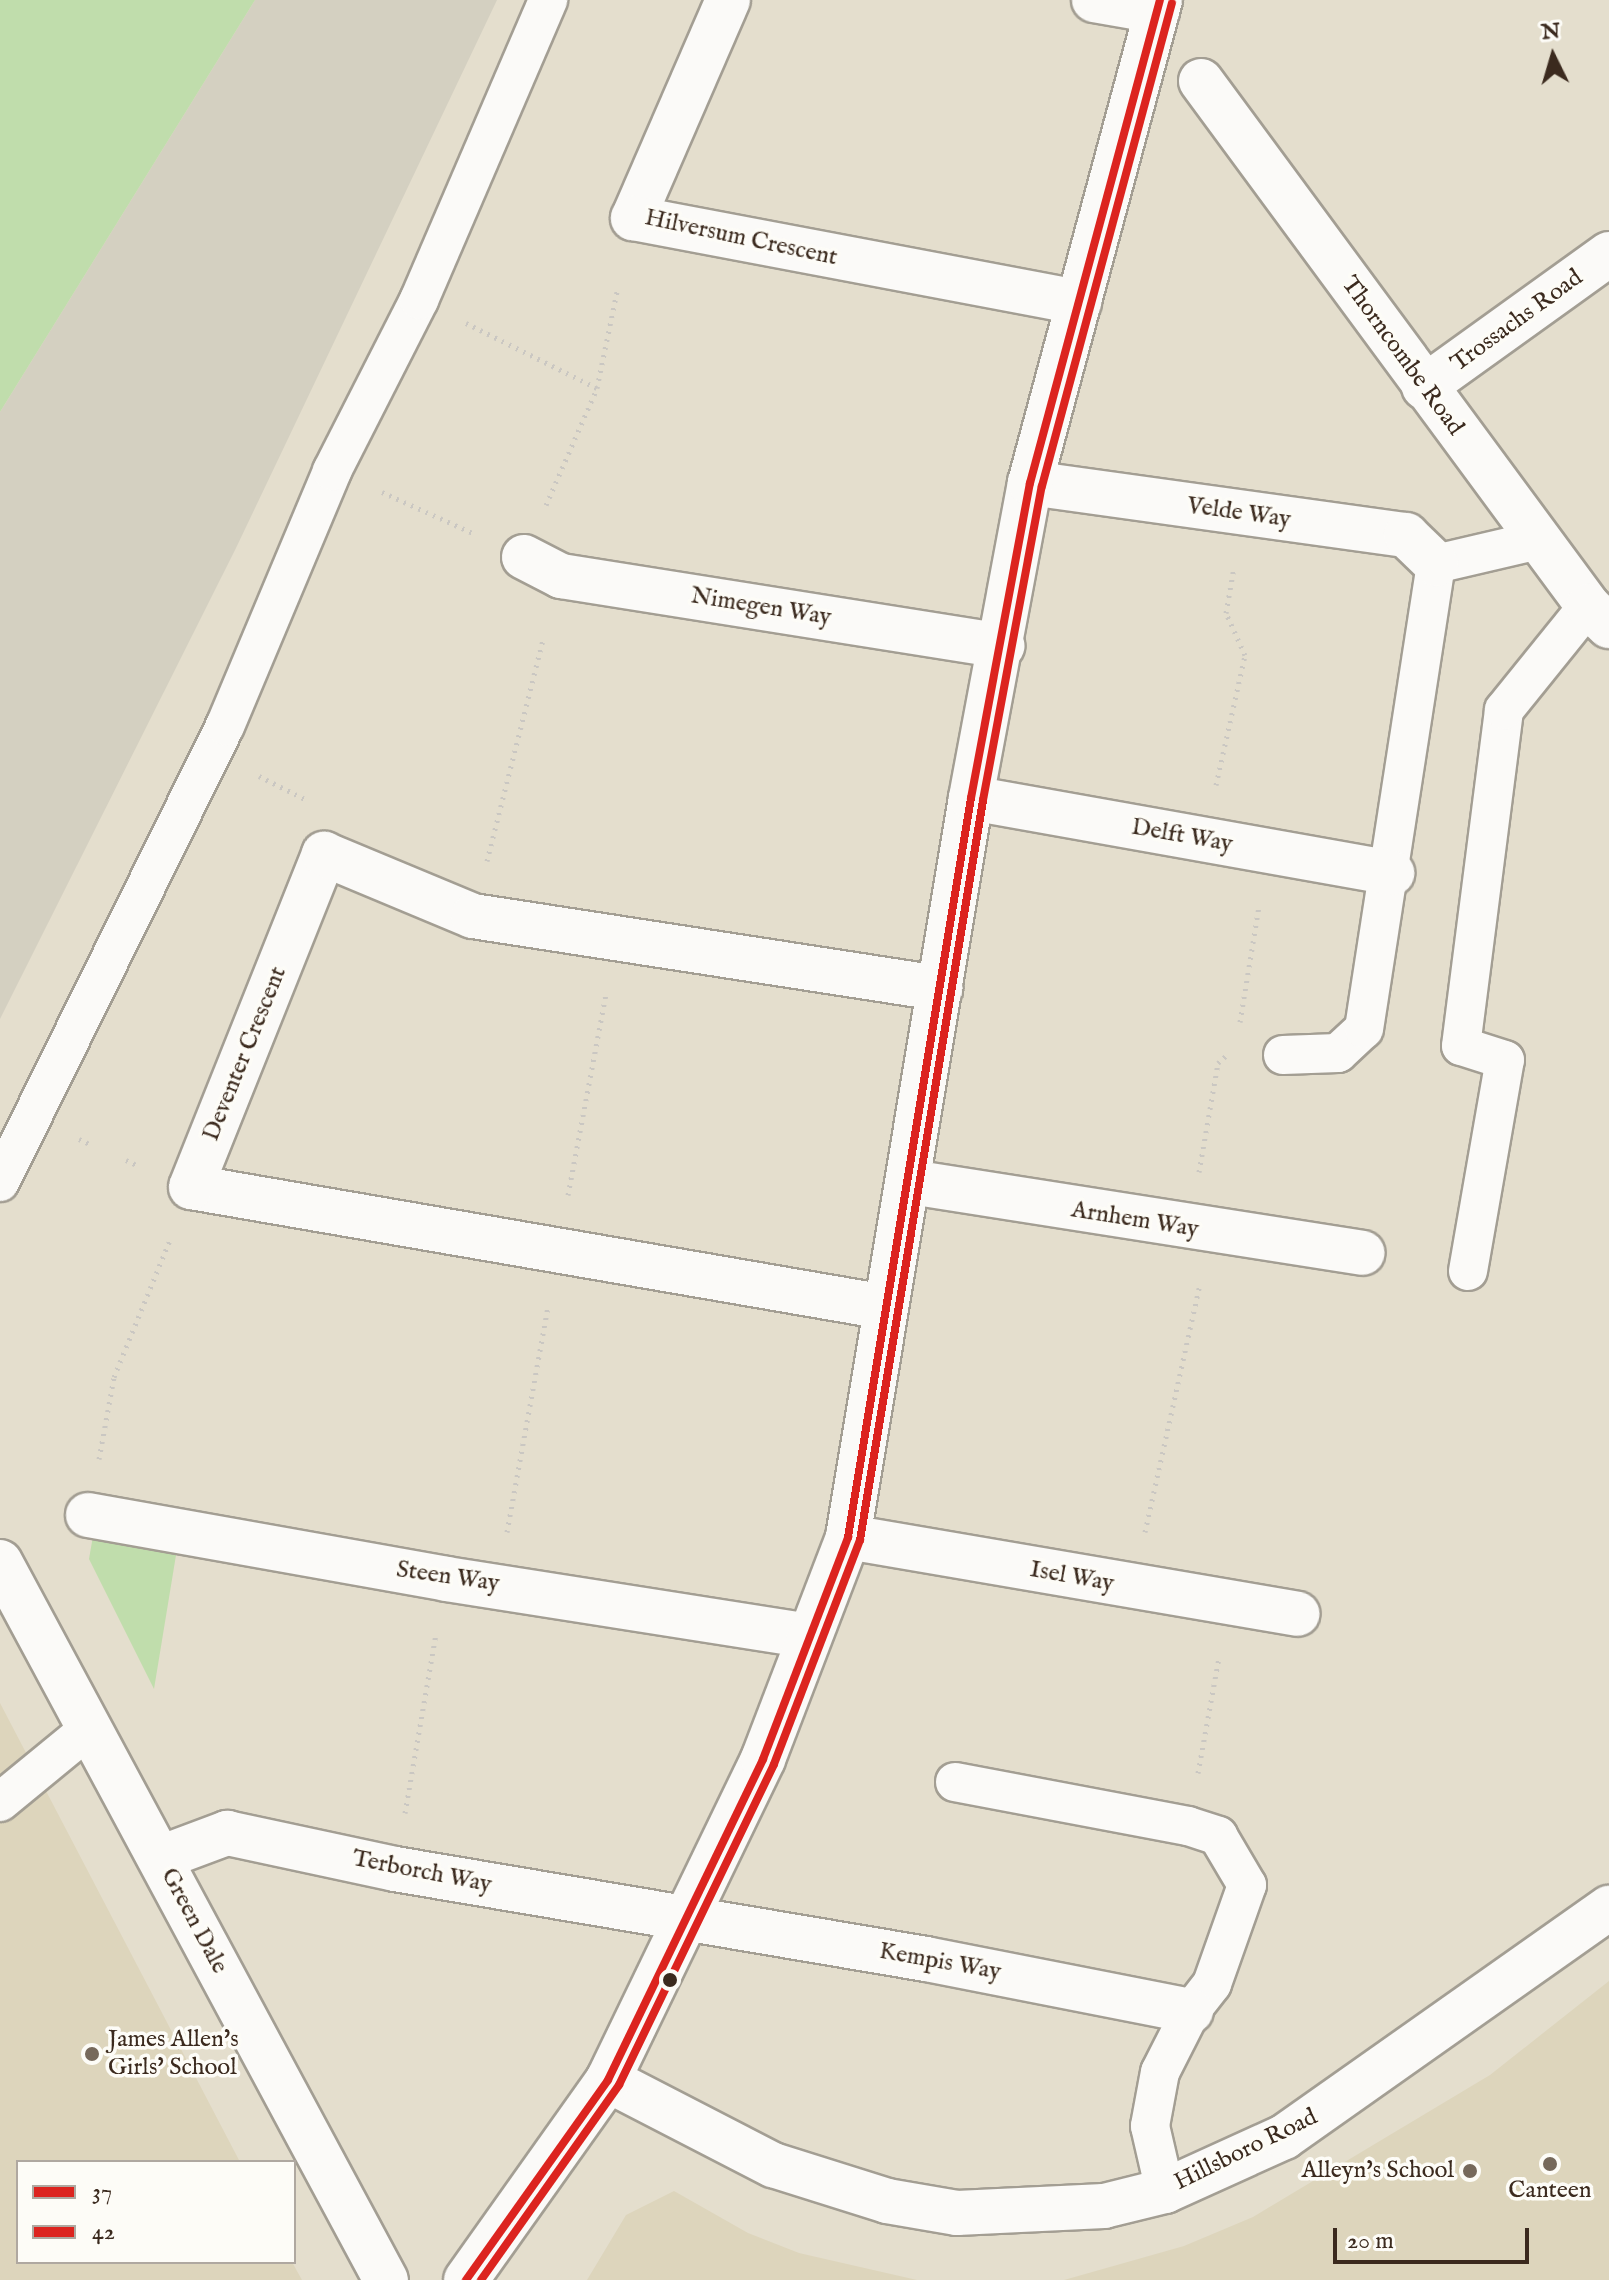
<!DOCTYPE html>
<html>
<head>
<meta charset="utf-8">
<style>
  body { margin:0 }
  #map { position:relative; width:1609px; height:2280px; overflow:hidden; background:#e4decd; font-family:"IM FELL English",serif }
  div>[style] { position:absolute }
  .built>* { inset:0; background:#ddd5bc }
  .industrial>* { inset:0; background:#d4d0c1 }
  .green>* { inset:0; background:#c0ddac }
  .path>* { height:5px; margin-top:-2.5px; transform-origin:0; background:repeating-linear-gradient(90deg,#cac7c2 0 2px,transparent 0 8px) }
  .roads { filter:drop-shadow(2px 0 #a39e93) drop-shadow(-2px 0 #a39e93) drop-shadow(0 2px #a39e93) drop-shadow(0 -2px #a39e93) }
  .lane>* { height:38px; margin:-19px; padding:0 19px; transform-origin:19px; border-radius:19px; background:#fbfaf8 }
  .street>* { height:44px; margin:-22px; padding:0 22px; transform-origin:22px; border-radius:22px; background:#fbfaf8 }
  .primary>* { height:44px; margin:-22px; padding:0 22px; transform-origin:22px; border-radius:22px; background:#fbfaf8 }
  .bus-1>* { height:8px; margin:-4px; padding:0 4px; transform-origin:4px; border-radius:4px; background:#dc241f }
  .bus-2>* { height:8px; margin:-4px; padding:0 4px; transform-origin:4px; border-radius:4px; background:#dc241f }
  .dots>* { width:22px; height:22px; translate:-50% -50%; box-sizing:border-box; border:4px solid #fdfcf7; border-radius:50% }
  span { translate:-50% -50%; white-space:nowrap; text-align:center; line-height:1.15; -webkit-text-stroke:7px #fdfcf7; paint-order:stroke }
  .street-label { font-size:24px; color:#3b2a1e }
  .poi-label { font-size:24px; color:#3b2a1e }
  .left { translate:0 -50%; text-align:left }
  .right { translate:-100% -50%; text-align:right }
  .legend { position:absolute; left:16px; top:2160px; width:280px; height:104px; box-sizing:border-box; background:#fdfcf7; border:2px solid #afa8a0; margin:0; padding:10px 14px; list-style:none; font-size:24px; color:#3b2a1e }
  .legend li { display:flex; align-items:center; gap:16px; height:40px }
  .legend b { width:40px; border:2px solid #afa8a0 }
  .north { position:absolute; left:1513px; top:16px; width:80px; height:80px; -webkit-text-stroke:6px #fdfcf7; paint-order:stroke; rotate:355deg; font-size:22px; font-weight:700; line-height:32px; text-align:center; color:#3b2a1e }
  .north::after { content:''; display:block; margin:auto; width:28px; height:36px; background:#3b2a1e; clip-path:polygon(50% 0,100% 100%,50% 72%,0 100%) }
  .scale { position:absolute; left:1333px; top:2228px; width:196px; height:36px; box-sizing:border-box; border:4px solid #3b2a1e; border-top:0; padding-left:10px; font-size:24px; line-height:28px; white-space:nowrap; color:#3b2a1e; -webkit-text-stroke:6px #fdfcf7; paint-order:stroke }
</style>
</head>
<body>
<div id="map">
  <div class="built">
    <i style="clip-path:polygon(0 1703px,240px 2162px,18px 2162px,18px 2262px,292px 2262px,302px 2280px,0 2280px)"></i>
    <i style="clip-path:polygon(1609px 1981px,1609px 2280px,1064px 2280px,1184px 2246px,1253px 2217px,1490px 2075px)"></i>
    <i style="clip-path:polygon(674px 2191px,748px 2233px,799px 2253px,917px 2280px,587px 2280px,626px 2215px)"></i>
  </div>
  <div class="industrial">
    <i style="clip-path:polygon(255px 0,497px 0,236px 548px,0 1019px,0 412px)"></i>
  </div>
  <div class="green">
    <i style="clip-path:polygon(0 0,255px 0,0 412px)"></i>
    <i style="clip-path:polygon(93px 1536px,177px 1549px,154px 1689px,89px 1559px)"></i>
  </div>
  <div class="path">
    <i style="left:466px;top:323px;width:146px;rotate:26.4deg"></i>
    <i style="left:382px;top:492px;width:102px;rotate:24.3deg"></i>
    <i style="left:546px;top:505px;width:128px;rotate:-66.4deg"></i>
    <i style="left:597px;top:388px;width:103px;rotate:-78.3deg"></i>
    <i style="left:259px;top:776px;width:54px;rotate:26.6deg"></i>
    <i style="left:1216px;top:785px;width:133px;rotate:-77.4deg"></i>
    <i style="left:1245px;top:655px;width:46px;rotate:-114.3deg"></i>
    <i style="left:1226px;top:613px;width:47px;rotate:-80.1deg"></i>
    <i style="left:487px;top:861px;width:228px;rotate:-75.8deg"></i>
    <i style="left:1240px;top:1022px;width:118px;rotate:-80.7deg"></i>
    <i style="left:79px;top:1139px;width:14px;rotate:25deg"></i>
    <i style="left:126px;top:1160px;width:14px;rotate:25deg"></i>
    <i style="left:1199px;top:1172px;width:111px;rotate:-80.1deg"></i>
    <i style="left:1218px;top:1063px;width:15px;rotate:-42deg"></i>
    <i style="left:568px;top:1195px;width:206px;rotate:-79.3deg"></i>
    <i style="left:99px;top:1459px;width:83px;rotate:-79.6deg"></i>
    <i style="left:114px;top:1377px;width:151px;rotate:-67.8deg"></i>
    <i style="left:507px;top:1532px;width:230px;rotate:-79.7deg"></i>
    <i style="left:1145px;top:1532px;width:254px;rotate:-77.5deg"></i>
    <i style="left:1198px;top:1773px;width:118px;rotate:-79.7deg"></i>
    <i style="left:405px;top:1813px;width:182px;rotate:-80.2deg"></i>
  </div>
  <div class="roads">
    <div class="lane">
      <i style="left:1283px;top:1055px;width:55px;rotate:-2.1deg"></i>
      <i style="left:1338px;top:1053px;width:35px;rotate:-43deg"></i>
      <i style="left:1364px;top:1029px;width:471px;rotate:-81.2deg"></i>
      <i style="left:1436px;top:564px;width:105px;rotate:-13.2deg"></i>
      <i style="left:0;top:1182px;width:508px;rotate:-63.74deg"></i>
      <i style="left:225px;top:726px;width:277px;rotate:-67.2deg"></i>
      <i style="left:332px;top:471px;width:192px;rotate:-63deg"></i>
      <i style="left:419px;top:300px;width:327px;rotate:-66.7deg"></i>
      <i style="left:1468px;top:1271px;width:214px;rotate:-80.1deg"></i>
      <i style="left:1505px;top:1060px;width:46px;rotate:-162.3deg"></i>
      <i style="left:1461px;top:1046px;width:339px;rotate:-82.7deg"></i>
      <i style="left:1504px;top:710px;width:134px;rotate:-51.1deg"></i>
      <i style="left:955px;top:1782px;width:237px;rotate:10.7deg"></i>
      <i style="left:1188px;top:1826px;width:32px;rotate:18deg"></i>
      <i style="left:1218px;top:1836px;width:57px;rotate:59.4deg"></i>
      <i style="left:1247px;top:1885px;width:105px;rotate:109.5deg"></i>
      <i style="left:1212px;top:1984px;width:34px;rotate:128deg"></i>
      <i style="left:1191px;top:2011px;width:68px;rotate:116.9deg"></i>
      <i style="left:1160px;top:2072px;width:55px;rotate:100.5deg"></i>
      <i style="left:1150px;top:2126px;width:67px;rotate:77deg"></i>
      <i style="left:0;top:1802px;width:117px;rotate:-39.4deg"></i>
    </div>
    <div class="street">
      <i style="left:728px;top:0;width:238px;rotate:113.5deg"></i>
      <i style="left:633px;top:218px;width:454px;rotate:10.7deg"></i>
      <i style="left:1094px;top:0;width:64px;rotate:9.9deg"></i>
      <i style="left:1201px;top:81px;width:652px;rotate:53.6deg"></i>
      <i style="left:1588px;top:606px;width:29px;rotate:44deg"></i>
      <i style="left:1424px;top:387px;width:228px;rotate:-35.7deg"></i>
      <i style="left:1030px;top:483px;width:380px;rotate:7.9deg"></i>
      <i style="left:1406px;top:535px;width:42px;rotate:44deg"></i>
      <i style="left:524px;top:557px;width:42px;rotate:27.2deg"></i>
      <i style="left:561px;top:576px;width:447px;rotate:9deg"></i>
      <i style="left:971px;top:798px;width:428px;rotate:10.1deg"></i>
      <i style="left:910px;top:1182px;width:458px;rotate:8.9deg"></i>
      <i style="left:885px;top:1307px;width:704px;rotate:-170.19deg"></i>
      <i style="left:191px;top:1187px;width:359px;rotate:-68.2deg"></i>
      <i style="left:324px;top:854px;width:161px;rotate:22.6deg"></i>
      <i style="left:473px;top:916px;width:473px;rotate:8.8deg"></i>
      <i style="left:88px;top:1515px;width:364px;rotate:10.1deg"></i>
      <i style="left:446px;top:1579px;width:367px;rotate:8.9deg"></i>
      <i style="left:848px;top:1537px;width:456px;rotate:9.7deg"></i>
      <i style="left:0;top:1562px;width:815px;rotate:61.74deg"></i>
      <i style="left:160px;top:1858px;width:72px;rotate:-20.5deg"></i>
      <i style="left:227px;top:1833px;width:172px;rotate:12.1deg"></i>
      <i style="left:395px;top:1869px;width:539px;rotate:9.62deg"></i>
      <i style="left:926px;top:1959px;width:270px;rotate:11.1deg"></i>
      <i style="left:608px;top:2080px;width:186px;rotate:27.3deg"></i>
      <i style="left:773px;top:2165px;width:120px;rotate:17.5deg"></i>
      <i style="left:887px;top:2201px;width:71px;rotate:9.7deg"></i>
      <i style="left:957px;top:2213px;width:147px;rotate:-2.7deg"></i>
      <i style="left:1104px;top:2206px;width:63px;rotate:-13.8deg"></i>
      <i style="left:1165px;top:2191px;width:131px;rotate:-24.4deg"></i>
      <i style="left:1284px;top:2137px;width:398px;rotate:-35.2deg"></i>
    </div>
    <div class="primary">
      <i style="left:466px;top:2280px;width:245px;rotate:-54.6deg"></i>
      <i style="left:608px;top:2080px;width:356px;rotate:-64.2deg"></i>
      <i style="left:763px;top:1759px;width:238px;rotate:-69deg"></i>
      <i style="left:848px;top:1537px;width:749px;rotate:-80.55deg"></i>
      <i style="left:971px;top:798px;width:320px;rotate:-79.4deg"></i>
      <i style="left:1030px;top:483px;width:500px;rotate:-74.94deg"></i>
    </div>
  </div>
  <div class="bus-1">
    <i style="left:466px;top:2280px;width:245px;rotate:-54.6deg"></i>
    <i style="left:608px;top:2080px;width:356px;rotate:-64.2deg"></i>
    <i style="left:763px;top:1759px;width:238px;rotate:-69deg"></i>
    <i style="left:848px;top:1537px;width:749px;rotate:-80.55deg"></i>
    <i style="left:971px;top:798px;width:320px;rotate:-79.4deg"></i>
    <i style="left:1030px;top:483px;width:500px;rotate:-74.94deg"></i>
  </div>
  <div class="bus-2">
    <i style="left:481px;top:2280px;width:239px;rotate:-54.7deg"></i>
    <i style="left:619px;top:2085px;width:356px;rotate:-64.2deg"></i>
    <i style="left:774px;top:1764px;width:240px;rotate:-69deg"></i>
    <i style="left:860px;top:1540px;width:750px;rotate:-80.56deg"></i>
    <i style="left:983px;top:800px;width:319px;rotate:-79.4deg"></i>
    <i style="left:1042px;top:486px;width:500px;rotate:-74.94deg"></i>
  </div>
  <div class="dots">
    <i style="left:670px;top:1980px;background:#3b2a1e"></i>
    <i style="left:92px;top:2054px;background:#76695b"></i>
    <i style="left:1550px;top:2164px;background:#76695b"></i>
    <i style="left:1470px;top:2171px;background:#76695b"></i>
  </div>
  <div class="street-label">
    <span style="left:741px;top:238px;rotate:12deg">Hilversum Crescent</span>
    <span style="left:1517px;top:321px;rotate:-36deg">Trossachs Road</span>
    <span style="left:1402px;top:356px;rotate:54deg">Thorncombe Road</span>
    <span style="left:1239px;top:513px;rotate:8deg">Velde Way</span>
    <span style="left:761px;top:607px;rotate:9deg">Nimegen Way</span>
    <span style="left:1182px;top:836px;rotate:10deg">Delft Way</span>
    <span style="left:245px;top:1054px;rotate:-68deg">Deventer Crescent</span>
    <span style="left:1135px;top:1220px;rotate:9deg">Arnhem Way</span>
    <span style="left:448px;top:1577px;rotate:8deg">Steen Way</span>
    <span style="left:1072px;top:1577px;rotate:10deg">Isel Way</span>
    <span style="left:422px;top:1872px;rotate:11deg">Terborch Way</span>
    <span style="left:194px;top:1921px;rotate:62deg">Green Dale</span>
    <span style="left:940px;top:1962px;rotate:10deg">Kempis Way</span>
    <span style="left:1246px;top:2150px;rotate:-26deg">Hillsboro Road</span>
  </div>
  <div class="poi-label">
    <span class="left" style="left:108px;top:2054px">James Allen's<br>Girls' School</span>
    <span class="right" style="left:1454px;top:2171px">Alleyn's School</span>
    <span style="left:1550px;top:2191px">Canteen</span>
  </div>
  <ul class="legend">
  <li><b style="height:10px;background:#dc241f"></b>37</li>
  <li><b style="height:10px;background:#dc241f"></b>42</li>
  </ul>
  <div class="north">N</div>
  <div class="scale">20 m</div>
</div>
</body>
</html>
